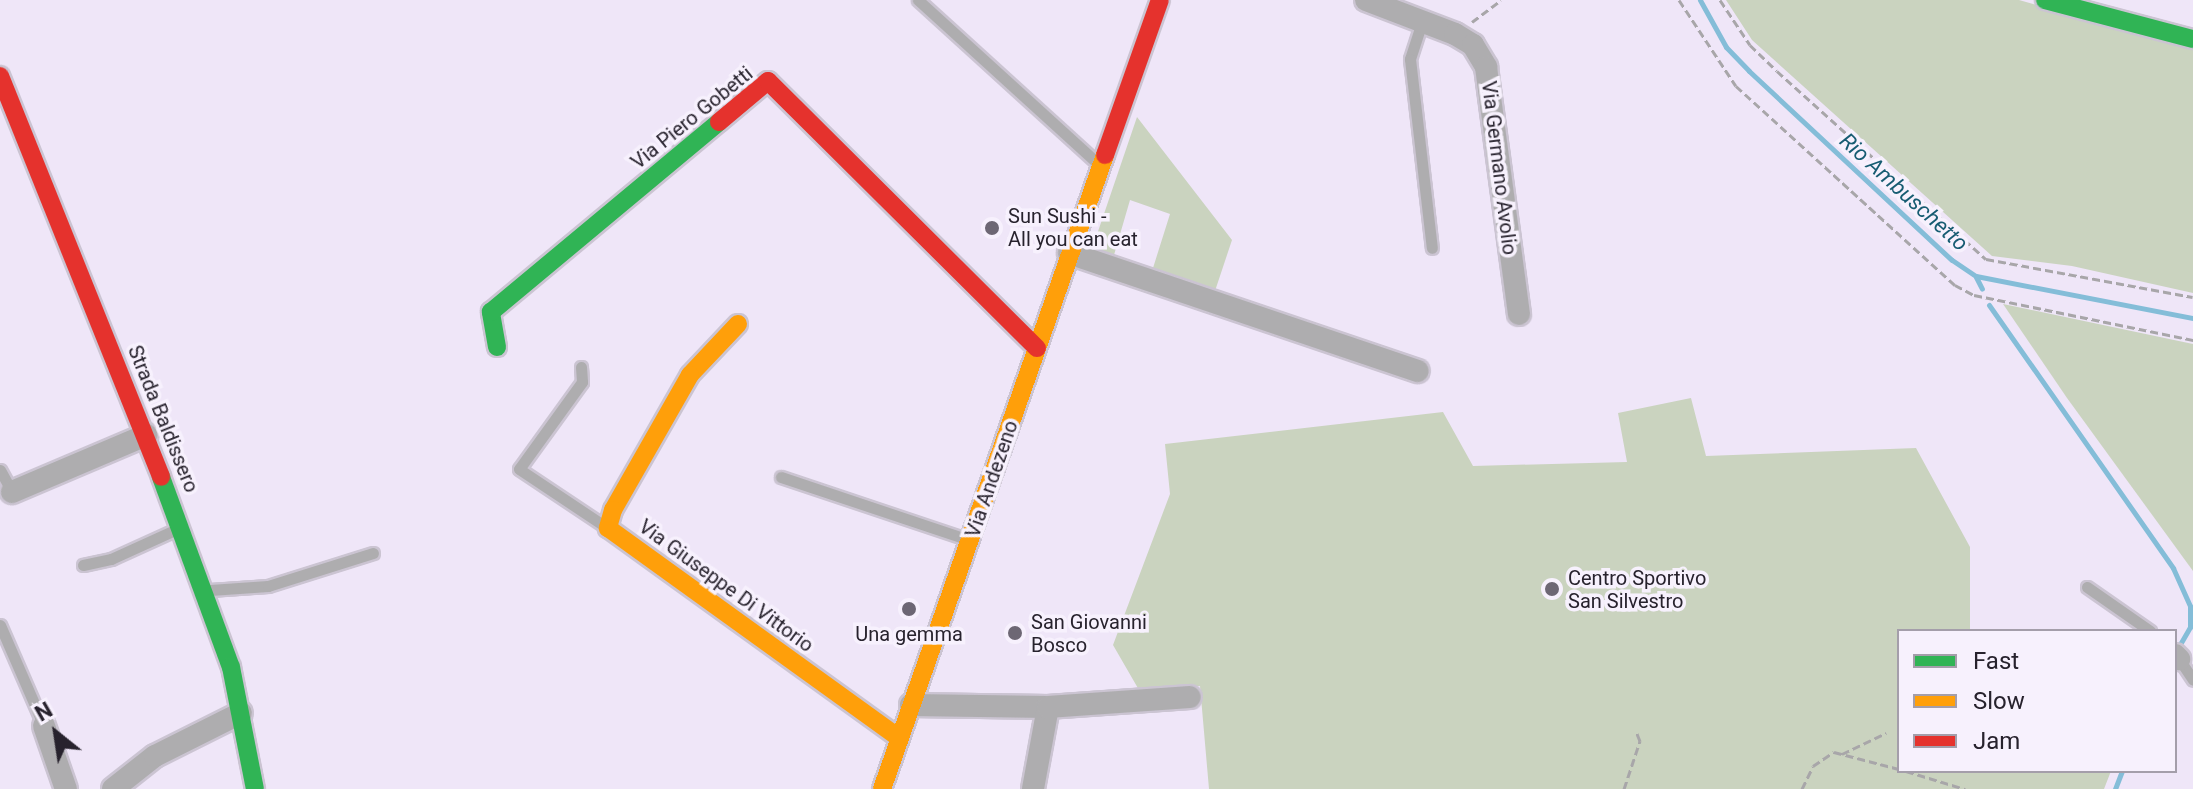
<!DOCTYPE html>
<html>
<head>
<meta charset="utf-8">
<style>
  body { margin:0 }
  #map { position:relative; width:2193px; height:789px; overflow:hidden; background:#efe6f8; font-family:Roboto,sans-serif }
  div>[style] { position:absolute }
  .green>* { inset:0; background:#cad3bf }
  .stream>* { height:5px; margin:-2.5px; padding:0 2.5px; transform-origin:2.5px; border-radius:2.5px; background:#84bdd8 }
  .path>* { height:3px; margin-top:-1.5px; transform-origin:0; background:repeating-linear-gradient(90deg,#a8a6a9 0 8px,transparent 0 12px) }
  .roads { filter:drop-shadow(2px 0 #cbc4d2) drop-shadow(-2px 0 #cbc4d2) drop-shadow(0 2px #cbc4d2) drop-shadow(0 -2px #cbc4d2) }
  .lane>* { height:11px; margin:-5.5px; padding:0 5.5px; transform-origin:5.5px; border-radius:5.5px; background:#aeadaf }
  .street>* { height:22px; margin:-11px; padding:0 11px; transform-origin:11px; border-radius:11px; background:#aeadaf }
  .fast>* { height:18px; margin:-9px; padding:0 9px; transform-origin:9px; border-radius:9px; background:#30b455 }
  .slow>* { height:18px; margin:-9px; padding:0 9px; transform-origin:9px; border-radius:9px; background:#ff9f0a }
  .jam>* { height:18px; margin:-9px; padding:0 9px; transform-origin:9px; border-radius:9px; background:#e5322d }
  .dots>* { width:22px; height:22px; translate:-50% -50%; box-sizing:border-box; border:4px solid #f7f1fd; border-radius:50% }
  span { translate:-50% -50%; white-space:nowrap; text-align:center; line-height:1.15; -webkit-text-stroke:7px #f7f1fd; paint-order:stroke }
  .street-label { font-size:20px; color:#27222d }
  .poi-label { font-size:20px; color:#27222d }
  .left { translate:0 -50%; text-align:left }
  .water-label { font-size:22px; color:#175c72; font-style:italic }
  .legend { position:absolute; left:1897px; top:629px; width:280px; height:144px; box-sizing:border-box; background:#f7f1fd; border:2px solid #a49eaa; margin:0; padding:10px 14px; list-style:none; font-size:24px; color:#27222d }
  .legend li { display:flex; align-items:center; gap:16px; height:40px }
  .legend b { width:40px; border:2px solid #a49eaa }
  .north { position:absolute; left:16px; top:693px; width:80px; height:80px; -webkit-text-stroke:6px #f7f1fd; paint-order:stroke; rotate:330deg; font-size:22px; font-weight:700; line-height:32px; text-align:center; color:#27222d }
  .north::after { content:''; display:block; margin:auto; width:28px; height:36px; background:#27222d; clip-path:polygon(50% 0,100% 100%,50% 72%,0 100%) }
</style>
</head>
<body>
<div id="map">
  <div class="green">
    <i style="clip-path:polygon(1726px 0,2019px 0,2193px 49px,2193px 293px,2072px 266px,1992px 256px,1752px 40px)"></i>
    <i style="clip-path:polygon(1137px 117px,1232px 240px,1215px 291px,1153px 268px,1170px 214px,1130px 200px,1114px 255px,1092px 249px)"></i>
    <i style="clip-path:polygon(2003px 304px,2193px 344px,2193px 571px,2067px 398px)"></i>
    <i style="clip-path:polygon(1691px 398px,1706px 456px,1916px 448px,1970px 547px,1970px 631px,1899px 631px,1899px 771px,2111px 771px,2104px 789px,1209px 789px,1200px 686px,1139px 690px,1113px 645px,1170px 494px,1165px 444px,1443px 412px,1473px 466px,1627px 462px,1618px 413px)"></i>
  </div>
  <div class="stream">
    <i style="left:1700px;top:0;width:54px;rotate:61deg"></i>
    <i style="left:1726px;top:47px;width:33px;rotate:46deg"></i>
    <i style="left:1749px;top:71px;width:277px;rotate:43deg"></i>
    <i style="left:1952px;top:260px;width:29px;rotate:34deg"></i>
    <i style="left:1976px;top:276px;width:221px;rotate:11deg"></i>
    <i style="left:1976px;top:277px;width:13px;rotate:63deg"></i>
    <i style="left:1989px;top:305px;width:321px;rotate:55deg"></i>
    <i style="left:2173px;top:568px;width:42px;rotate:65.9deg"></i>
    <i style="left:2190px;top:606px;width:21px;rotate:90deg"></i>
    <i style="left:2190px;top:627px;width:28px;rotate:120deg"></i>
    <i style="left:2115px;top:789px;width:19px;rotate:-69deg"></i>
  </div>
  <div class="path">
    <i style="left:1679px;top:0;width:103px;rotate:56.5deg"></i>
    <i style="left:1736px;top:86px;width:296px;rotate:42.3deg"></i>
    <i style="left:1955px;top:285px;width:21px;rotate:28deg"></i>
    <i style="left:1974px;top:295px;width:224px;rotate:11.6deg"></i>
    <i style="left:1720px;top:0;width:54px;rotate:56.3deg"></i>
    <i style="left:1750px;top:45px;width:37px;rotate:44deg"></i>
    <i style="left:1777px;top:71px;width:281px;rotate:42deg"></i>
    <i style="left:1986px;top:259px;width:210px;rotate:10.4deg"></i>
    <i style="left:1472px;top:22px;width:36px;rotate:-37deg"></i>
    <i style="left:1842px;top:754px;width:49px;rotate:-25.5deg"></i>
    <i style="left:1906px;top:771px;width:62px;rotate:17deg"></i>
    <i style="left:1624px;top:789px;width:51px;rotate:-71.6deg"></i>
    <i style="left:1640px;top:741px;width:11px;rotate:-112deg"></i>
    <i style="left:1802px;top:789px;width:25px;rotate:-64deg"></i>
    <i style="left:1813px;top:766px;width:25px;rotate:-34deg"></i>
    <i style="left:1834px;top:752px;width:67px;rotate:14.7deg"></i>
  </div>
  <div class="roads">
    <div class="lane">
      <i style="left:918px;top:0;width:244px;rotate:42.3deg"></i>
      <i style="left:1421px;top:25px;width:36px;rotate:108deg"></i>
      <i style="left:1410px;top:59px;width:190px;rotate:83.4deg"></i>
      <i style="left:581px;top:367px;width:15px;rotate:86deg"></i>
      <i style="left:582px;top:382px;width:107px;rotate:125.9deg"></i>
      <i style="left:519px;top:469px;width:105px;rotate:33.7deg"></i>
      <i style="left:0;top:470px;width:25px;rotate:61deg"></i>
      <i style="left:781px;top:477px;width:195px;rotate:18.5deg"></i>
      <i style="left:83px;top:565px;width:29px;rotate:-12deg"></i>
      <i style="left:111px;top:559px;width:75px;rotate:-24.5deg"></i>
      <i style="left:2087px;top:587px;width:77px;rotate:34.9deg"></i>
      <i style="left:210px;top:590px;width:58px;rotate:-3.9deg"></i>
      <i style="left:268px;top:586px;width:110px;rotate:-17.4deg"></i>
      <i style="left:0;top:625px;width:110px;rotate:66.5deg"></i>
      <i style="left:2179px;top:659px;width:25px;rotate:56deg"></i>
    </div>
    <div class="street">
      <i style="left:1366px;top:0;width:95px;rotate:20.9deg"></i>
      <i style="left:1455px;top:34px;width:21px;rotate:31deg"></i>
      <i style="left:1473px;top:45px;width:26px;rotate:59deg"></i>
      <i style="left:1486px;top:67px;width:249px;rotate:82.4deg"></i>
      <i style="left:1069px;top:253px;width:368px;rotate:18.7deg"></i>
      <i style="left:12px;top:492px;width:146px;rotate:-23deg"></i>
      <i style="left:2175px;top:655px;width:6px;rotate:45deg"></i>
      <i style="left:911px;top:705px;width:137px;rotate:0.8deg"></i>
      <i style="left:1048px;top:707px;width:83px;rotate:100.4deg"></i>
      <i style="left:1048px;top:707px;width:142px;rotate:-4deg"></i>
      <i style="left:44px;top:726px;width:67px;rotate:70.8deg"></i>
      <i style="left:113px;top:789px;width:53px;rotate:-38.2deg"></i>
      <i style="left:155px;top:756px;width:96px;rotate:-26.6deg"></i>
    </div>
    <div class="fast">
      <i style="left:2045px;top:0;width:153px;rotate:14.8deg"></i>
      <i style="left:497px;top:347px;width:36px;rotate:-100deg"></i>
      <i style="left:491px;top:312px;width:297px;rotate:-39.8deg"></i>
      <i style="left:161px;top:477px;width:202px;rotate:69.8deg"></i>
      <i style="left:231px;top:667px;width:124px;rotate:78.9deg"></i>
    </div>
    <div class="slow">
      <i style="left:738px;top:324px;width:70px;rotate:133.3deg"></i>
      <i style="left:690px;top:375px;width:155px;rotate:119.7deg"></i>
      <i style="left:613px;top:510px;width:19px;rotate:106deg"></i>
      <i style="left:608px;top:528px;width:359px;rotate:35.8deg"></i>
      <i style="left:882px;top:789px;width:672px;rotate:-70.62deg"></i>
    </div>
    <div class="jam">
      <i style="left:0;top:76px;width:432px;rotate:68.1deg"></i>
      <i style="left:719px;top:122px;width:64px;rotate:-39.9deg"></i>
      <i style="left:768px;top:81px;width:379px;rotate:44.8deg"></i>
      <i style="left:1105px;top:155px;width:164px;rotate:-70.5deg"></i>
    </div>
  </div>
  <div class="dots">
    <i style="left:992px;top:228px;background:#6d6774"></i>
    <i style="left:1552px;top:589px;background:#6d6774"></i>
    <i style="left:909px;top:609px;background:#6d6774"></i>
    <i style="left:1015px;top:633px;background:#6d6774"></i>
  </div>
  <div class="street-label">
    <span style="left:692px;top:118px;rotate:-39deg">Via Piero Gobetti</span>
    <span style="left:1499px;top:168px;rotate:83deg">Via Germano Avolio</span>
    <span style="left:163px;top:419px;rotate:68deg">Strada Baldissero</span>
    <span style="left:992px;top:479px;rotate:-71deg">Via Andezeno</span>
    <span style="left:726px;top:586px;rotate:36deg">Via Giuseppe Di Vittorio</span>
  </div>
  <div class="poi-label">
    <span class="left" style="left:1008px;top:228px">Sun Sushi -<br>All you can eat</span>
    <span class="left" style="left:1568px;top:590px">Centro Sportivo<br>San Silvestro</span>
    <span class="left" style="left:1031px;top:634px">San Giovanni<br>Bosco</span>
    <span style="left:909px;top:634px">Una gemma</span>
  </div>
  <div class="water-label">
    <span style="left:1904px;top:192px;rotate:42deg">Rio Ambuschetto</span>
  </div>
  <ul class="legend">
  <li><b style="height:10px;background:#30b455"></b>Fast</li>
  <li><b style="height:10px;background:#ff9f0a"></b>Slow</li>
  <li><b style="height:10px;background:#e5322d"></b>Jam</li>
  </ul>
  <div class="north">N</div>
</div>
</body>
</html>
